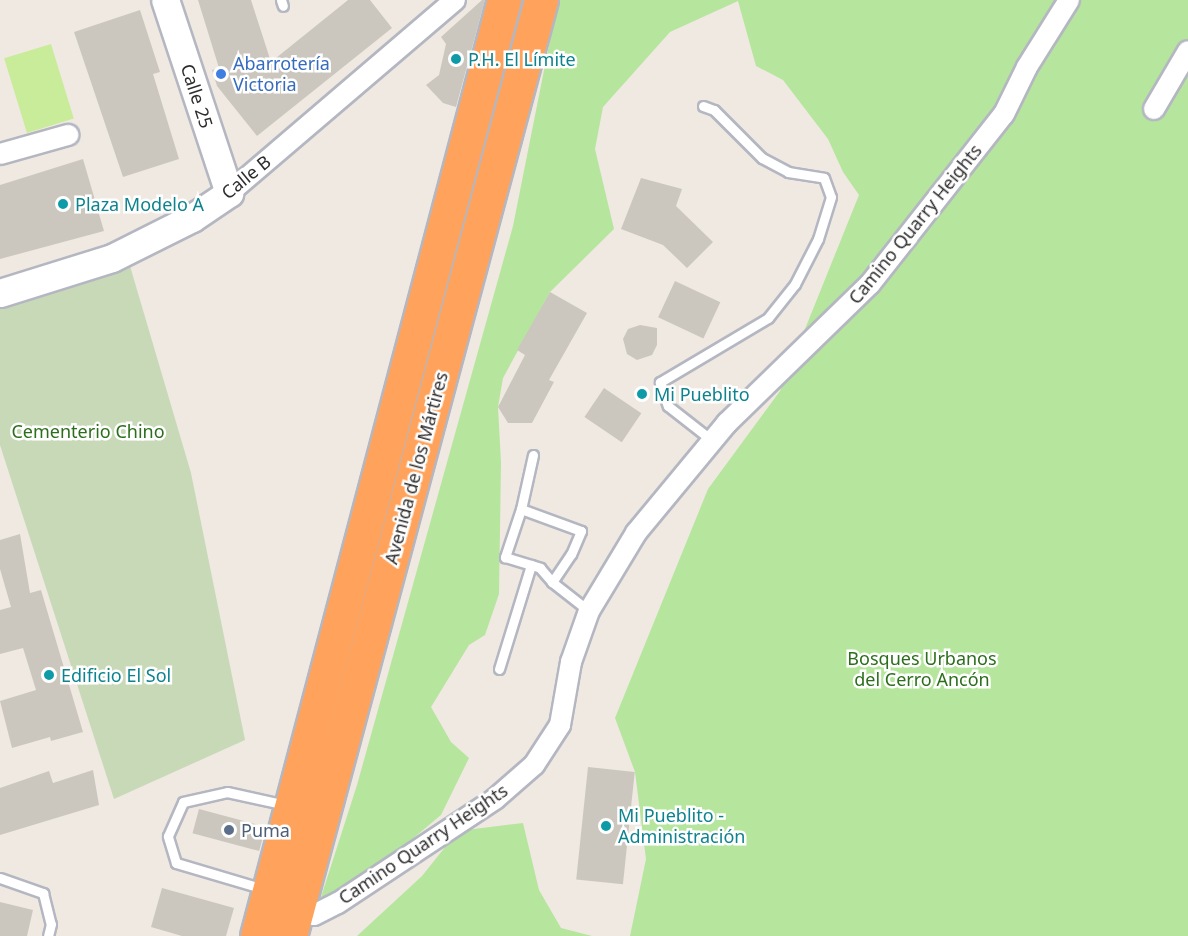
<!DOCTYPE html>
<html>
<head>
<meta charset="utf-8">
<style>
  body { margin:0 }
  #map { position:relative; width:1188px; height:936px; overflow:hidden; background:#efe9e1; font-family:"Noto Sans",sans-serif }
  div>[style] { position:absolute }
  .green>* { inset:0; background:#b6e59e }
  .cemetery>* { inset:0; background:#c8d9b8 }
  .pitch>* { inset:0; background:#c9ec9a; transform-origin:0 0 }
  .building>* { inset:0; background:#cbc7bf; transform-origin:0 0 }
  .roads { filter:drop-shadow(2px 0 #b4b7c1) drop-shadow(-2px 0 #b4b7c1) drop-shadow(0 2px #b4b7c1) drop-shadow(0 -2px #b4b7c1) }
  .lane>* { height:9px; margin:-4.5px; padding:0 4.5px; transform-origin:4.5px; border-radius:4.5px; background:#fff }
  .street>* { height:20px; margin:-10px; padding:0 10px; transform-origin:10px; border-radius:10px; background:#fff }
  .secondary>* { height:27px; margin:-13.5px; padding:0 13.5px; transform-origin:13.5px; border-radius:13.5px; background:#fff }
  .highway>* { height:33px; margin:-16.5px; padding:0 16.5px; transform-origin:16.5px; border-radius:16.5px; background:#ffa35c }
  .dots>* { width:16px; height:16px; translate:-50% -50%; box-sizing:border-box; border:3px solid #fff; border-radius:50% }
  span { translate:-50% -50%; white-space:nowrap; text-align:center; line-height:1.15; -webkit-text-stroke:5px #fff; paint-order:stroke }
  .culture-label { font-size:18px; color:#0d838f }
  .left { translate:0 -50%; text-align:left }
  .shop-label { font-size:18px; color:#366cbe }
  .street-label { font-size:18px; color:#2e2e2e }
  .park-label { font-size:18px; color:#2c6e1b }
  .service-label { font-size:18px; color:#4e5e75 }
</style>
</head>
<body>
<div id="map">
  <div class="green">
    <i style="clip-path:polygon(558px 0,1188px 0,1188px 936px,630px 936px,646px 859px,635px 772px,615px 718px,708px 489px,780px 391px,859px 195px,843px 172px,828px 139px,783px 80px,756px 66px,738px 1px,670px 32px,603px 107px,595px 149px,614px 229px,550px 292px,503px 378px,498px 407px,501px 463px,499px 594px,485px 635px,469px 645px,431px 707px,451px 742px,469px 758px,441px 815px,313px 922px,357px 785px,513px 226px)"></i>
    <i style="clip-path:polygon(523px 823px,539px 890px,561px 928px,592px 936px,357px 936px,422px 876px,458px 831px)"></i>
  </div>
  <div class="cemetery">
    <i style="clip-path:polygon(130px 266px,191px 473px,245px 740px,114px 799px,0 445px,0 305px)"></i>
  </div>
  <div class="pitch">
    <i style="left:51px;top:44px;width:78px;height:49px;rotate:73deg"></i>
  </div>
  <div class="building">
    <i style="clip-path:polygon(198px 0,251px 0,271px 62px,348px 0,370px 0,392px 28px,257px 136px,217px 86px,212px 70px,219px 68px)"></i>
    <i style="clip-path:polygon(482px 0,485px 0,456px 107px,443px 103px,426px 85px,439px 75px,446px 44px,441px 37px)"></i>
    <i style="clip-path:polygon(140px 10px,160px 72px,153px 74px,179px 159px,123px 177px,74px 32px)"></i>
    <i style="clip-path:polygon(83px 159px,104px 231px,0 259px,0 185px)"></i>
    <i style="clip-path:polygon(641px 178px,682px 189px,676px 206px,713px 242px,687px 268px,663px 245px,621px 229px)"></i>
    <i style="left:675px;top:281px;width:50px;height:40px;rotate:25deg"></i>
    <i style="clip-path:polygon(550px 292px,587px 313px,549px 380px,554px 382px,532px 423px,508px 423px,498px 407px,525px 355px,517px 350px)"></i>
    <i style="clip-path:polygon(640px 325px,657px 328px,657px 345px,652px 355px,637px 360px,627px 354px,623px 339px,628px 329px)"></i>
    <i style="left:604px;top:388px;width:45px;height:35px;rotate:34deg"></i>
    <i style="clip-path:polygon(20px 534px,30px 593px,41px 590px,83px 732px,51px 741px,50px 737px,12px 748px,0 701px,36px 690px,23px 648px,0 654px,0 610px,11px 607px,0 569px,0 540px)"></i>
    <i style="left:588px;top:767px;width:47px;height:113px;rotate:6deg"></i>
    <i style="clip-path:polygon(93px 770px,99px 805px,0 835px,0 788px,49px 771px,53px 783px)"></i>
    <i style="left:199px;top:809px;width:69px;height:25px;rotate:15deg"></i>
    <i style="clip-path:polygon(162px 888px,234px 908px,226px 936px,182px 936px,151px 927px)"></i>
    <i style="clip-path:polygon(0 902px,33px 910px,27px 936px,0 936px)"></i>
  </div>
  <div class="roads">
    <div class="lane">
      <i style="left:281px;top:0;width:6px;rotate:72deg"></i>
      <i style="left:703px;top:106px;width:12px;rotate:20deg"></i>
      <i style="left:714px;top:110px;width:68px;rotate:45deg"></i>
      <i style="left:762px;top:158px;width:30px;rotate:28deg"></i>
      <i style="left:788px;top:172px;width:36px;rotate:9deg"></i>
      <i style="left:824px;top:178px;width:20px;rotate:70deg"></i>
      <i style="left:831px;top:197px;width:44px;rotate:107.2deg"></i>
      <i style="left:818px;top:239px;width:51px;rotate:117.1deg"></i>
      <i style="left:795px;top:284px;width:43px;rotate:128.5deg"></i>
      <i style="left:768px;top:318px;width:126px;rotate:149.3deg"></i>
      <i style="left:660px;top:382px;width:25px;rotate:72deg"></i>
      <i style="left:668px;top:406px;width:58px;rotate:38deg"></i>
      <i style="left:533px;top:455px;width:55px;rotate:102.5deg"></i>
      <i style="left:521px;top:509px;width:64px;rotate:20.1deg"></i>
      <i style="left:581px;top:531px;width:25px;rotate:113deg"></i>
      <i style="left:571px;top:554px;width:34px;rotate:124deg"></i>
      <i style="left:521px;top:509px;width:51px;rotate:108.4deg"></i>
      <i style="left:505px;top:557px;width:37px;rotate:17deg"></i>
      <i style="left:540px;top:568px;width:18px;rotate:49deg"></i>
      <i style="left:552px;top:582px;width:47px;rotate:38.1deg"></i>
      <i style="left:499px;top:669px;width:109px;rotate:-72.9deg"></i>
      <i style="left:0;top:878px;width:46px;rotate:19.2deg"></i>
      <i style="left:43px;top:893px;width:32px;rotate:76deg"></i>
      <i style="left:51px;top:924px;width:12px;rotate:104deg"></i>
      <i style="left:264px;top:889px;width:92px;rotate:-163.5deg"></i>
      <i style="left:176px;top:863px;width:28px;rotate:-107deg"></i>
      <i style="left:168px;top:836px;width:37px;rotate:-66deg"></i>
      <i style="left:183px;top:802px;width:45px;rotate:-12.8deg"></i>
      <i style="left:227px;top:792px;width:60px;rotate:12.4deg"></i>
    </div>
    <div class="street">
      <i style="left:1154px;top:109px;width:67px;rotate:-59.6deg"></i>
      <i style="left:0;top:154px;width:71px;rotate:-15.6deg"></i>
      <i style="left:229px;top:193px;width:297px;rotate:-40.5deg"></i>
      <i style="left:297px;top:911px;width:17px;rotate:13deg"></i>
      <i style="left:314px;top:915px;width:27px;rotate:-27deg"></i>
      <i style="left:338px;top:903px;width:188px;rotate:-33.5deg"></i>
      <i style="left:495px;top:799px;width:52px;rotate:-41.1deg"></i>
      <i style="left:534px;top:765px;width:48px;rotate:-57deg"></i>
      <i style="left:560px;top:725px;width:64px;rotate:-80.1deg"></i>
      <i style="left:571px;top:662px;width:54px;rotate:-70.6deg"></i>
      <i style="left:589px;top:611px;width:91px;rotate:-58.9deg"></i>
      <i style="left:636px;top:533px;width:143px;rotate:-50.4deg"></i>
      <i style="left:727px;top:423px;width:199px;rotate:-44.2deg"></i>
      <i style="left:870px;top:284px;width:216px;rotate:-51.8deg"></i>
      <i style="left:1004px;top:114px;width:52px;rotate:-63.9deg"></i>
      <i style="left:1027px;top:67px;width:79px;rotate:-57.9deg"></i>
    </div>
    <div class="secondary">
      <i style="left:0;top:293px;width:117px;rotate:-17.4deg"></i>
      <i style="left:112px;top:258px;width:89px;rotate:-26.6deg"></i>
      <i style="left:192px;top:218px;width:45px;rotate:-34deg"></i>
      <i style="left:229px;top:193px;width:203px;rotate:-108.3deg"></i>
    </div>
    <div class="highway">
      <i style="left:257px;top:936px;width:968px;rotate:-75.22deg"></i>
      <i style="left:290px;top:936px;width:969px;rotate:-74.99deg"></i>
    </div>
  </div>
  <div class="dots">
    <i style="left:456px;top:59px;background:#0f9aa8"></i>
    <i style="left:221px;top:74px;background:#3f7fe0"></i>
    <i style="left:63px;top:204px;background:#0f9aa8"></i>
    <i style="left:642px;top:394px;background:#0f9aa8"></i>
    <i style="left:49px;top:675px;background:#0f9aa8"></i>
    <i style="left:606px;top:826px;background:#0f9aa8"></i>
    <i style="left:229px;top:830px;background:#5c6f8a"></i>
  </div>
  <div class="culture-label">
    <span class="left" style="left:468px;top:59px">P.H. El Límite</span>
    <span class="left" style="left:75px;top:204px">Plaza Modelo A</span>
    <span class="left" style="left:654px;top:394px">Mi Pueblito</span>
    <span class="left" style="left:61px;top:675px">Edificio El Sol</span>
    <span class="left" style="left:618px;top:826px">Mi Pueblito -<br>Administración</span>
  </div>
  <div class="shop-label">
    <span class="left" style="left:233px;top:74px">Abarrotería<br>Victoria</span>
  </div>
  <div class="street-label">
    <span style="left:197px;top:96px;rotate:72deg">Calle 25</span>
    <span style="left:246px;top:177px;rotate:-39deg">Calle B</span>
    <span style="left:915px;top:224px;rotate:-51deg">Camino Quarry Heights</span>
    <span style="left:416px;top:468px;rotate:-75deg">Avenida de los Mártires</span>
    <span style="left:423px;top:844px;rotate:-34deg">Camino Quarry Heights</span>
  </div>
  <div class="park-label">
    <span style="left:88px;top:431px">Cementerio Chino</span>
    <span style="left:922px;top:669px">Bosques Urbanos<br>del Cerro Ancón</span>
  </div>
  <div class="service-label">
    <span class="left" style="left:241px;top:830px">Puma</span>
  </div>
</div>
</body>
</html>
